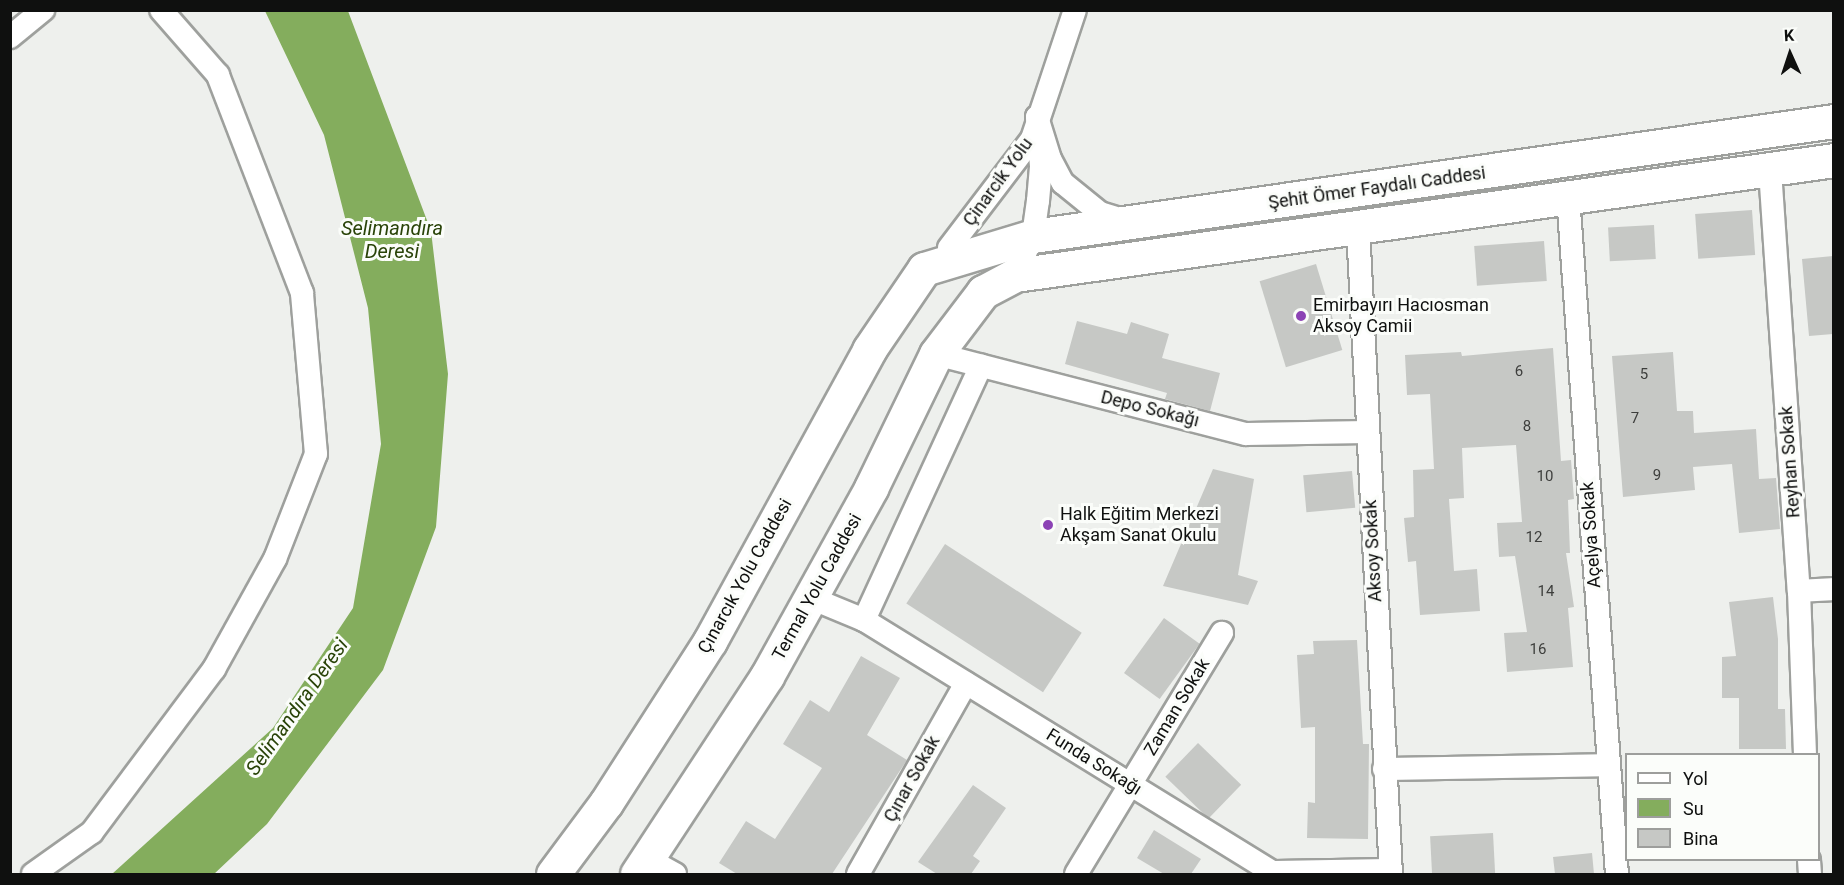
<!DOCTYPE html>
<html>
<head>
<meta charset="utf-8">
<style>
  body { margin:0 }
  #map { position:relative; width:1844px; height:885px; overflow:hidden; background:#eef0ed; font-family:Roboto,sans-serif }
  div>[style] { position:absolute }
  .water>* { inset:0; background:#84ad5d }
  .building>* { inset:0; background:#c6c8c5; transform-origin:0 0 }
  .roads { filter:drop-shadow(2px 0 #9ea09d) drop-shadow(-2px 0 #9ea09d) drop-shadow(0 2px #9ea09d) drop-shadow(0 -2px #9ea09d) }
  .street>* { height:22px; margin:-11px; padding:0 11px; transform-origin:11px; border-radius:11px; background:#fff }
  .primary>* { height:33px; margin:-16.5px; padding:0 16.5px; transform-origin:16.5px; border-radius:16.5px; background:#fff }
  .dots>* { width:16px; height:16px; translate:-50% -50%; box-sizing:border-box; border:3px solid #fbfdfa; border-radius:50% }
  span { translate:-50% -50%; white-space:nowrap; text-align:center; line-height:1.15; -webkit-text-stroke:6px #fbfdfa; paint-order:stroke }
  .number-label { font-size:15px; color:#3d3e3c }
  .number-label span { -webkit-text-stroke-width:0 }
  .street-label { font-size:18px; color:#0f100f }
  .poi-label { font-size:18px; color:#0f100f }
  .left { translate:0 -50%; text-align:left }
  .water-label { font-size:20px; color:#294308; font-style:italic }
  .frame { position:absolute; inset:0; border:12px solid #0f100f; pointer-events:none }
  .legend { position:absolute; left:1625px; top:753px; width:195px; height:108px; box-sizing:border-box; background:#fbfdfa; border:2px solid #9d9e9c; margin:0; padding:8px 10px; list-style:none; font-size:18px; color:#0f100f }
  .legend li { display:flex; align-items:center; gap:12px; height:30px }
  .legend b { width:30px; border:2px solid #9d9e9c }
  .north { position:absolute; left:1760px; top:24px; width:60px; height:60px; -webkit-text-stroke:4px #fbfdfa; paint-order:stroke; rotate:357deg; font-size:16px; font-weight:700; line-height:24px; text-align:center; color:#0f100f }
  .north::after { content:''; display:block; margin:auto; width:21px; height:27px; background:#0f100f; clip-path:polygon(50% 0,100% 100%,50% 72%,0 100%) }
</style>
</head>
<body>
<div id="map">
  <div class="water">
    <i style="clip-path:polygon(265px 11px,348px 11px,431px 231px,448px 374px,436px 527px,383px 670px,267px 824px,214px 874px,112px 874px,273px 728px,353px 608px,381px 444px,368px 308px,324px 135px)"></i>
  </div>
  <div class="building">
    <i style="left:1752px;top:210px;width:45px;height:57px;rotate:86deg"></i>
    <i style="left:1654px;top:225px;width:34px;height:46px;rotate:87deg"></i>
    <i style="left:1544px;top:241px;width:40px;height:70px;rotate:86deg"></i>
    <i style="clip-path:polygon(1833px 256px,1833px 334px,1809px 336px,1802px 259px)"></i>
    <i style="left:1316px;top:264px;width:90px;height:59px;rotate:73deg"></i>
    <i style="clip-path:polygon(1077px 321px,1127px 334px,1131px 322px,1169px 334px,1162px 358px,1220px 373px,1210px 411px,1165px 399px,1167px 393px,1065px 364px)"></i>
    <i style="clip-path:polygon(1553px 348px,1561px 461px,1571px 460px,1574px 499px,1568px 500px,1570px 553px,1566px 553px,1574px 607px,1568px 608px,1573px 667px,1507px 672px,1504px 633px,1527px 632px,1515px 556px,1499px 557px,1497px 523px,1522px 522px,1516px 445px,1462px 448px,1464px 498px,1449px 499px,1454px 571px,1477px 569px,1480px 611px,1420px 615px,1416px 561px,1408px 562px,1404px 518px,1414px 517px,1413px 470px,1434px 469px,1430px 394px,1407px 395px,1405px 355px,1461px 352px,1462px 356px)"></i>
    <i style="clip-path:polygon(1673px 352px,1677px 411px,1693px 411px,1694px 433px,1756px 429px,1759px 479px,1776px 478px,1780px 529px,1739px 533px,1732px 464px,1693px 467px,1695px 490px,1623px 497px,1612px 356px)"></i>
    <i style="clip-path:polygon(1213px 469px,1254px 479px,1238px 575px,1258px 581px,1248px 605px,1163px 586px)"></i>
    <i style="left:1352px;top:471px;width:37px;height:49px;rotate:85deg"></i>
    <i style="left:945px;top:544px;width:163px;height:71px;rotate:33deg"></i>
    <i style="clip-path:polygon(1773px 597px,1778px 639px,1778px 709px,1785px 709px,1786px 749px,1739px 749px,1739px 698px,1722px 698px,1722px 657px,1736px 656px,1729px 602px)"></i>
    <i style="left:1164px;top:618px;width:44px;height:68px;rotate:36deg"></i>
    <i style="clip-path:polygon(1357px 640px,1363px 744px,1369px 744px,1368px 839px,1307px 838px,1308px 802px,1315px 803px,1315px 727px,1301px 728px,1297px 655px,1314px 654px,1313px 641px)"></i>
    <i style="clip-path:polygon(861px 656px,900px 678px,867px 735px,907px 760px,832px 874px,737px 874px,719px 863px,746px 821px,775px 839px,822px 768px,783px 744px,810px 700px,829px 712px)"></i>
    <i style="left:1198px;top:743px;width:60px;height:47px;rotate:44deg"></i>
    <i style="clip-path:polygon(973px 785px,1006px 808px,973px 856px,980px 861px,971px 874px,937px 874px,918px 862px)"></i>
    <i style="clip-path:polygon(1154px 830px,1201px 859px,1191px 874px,1164px 874px,1137px 858px)"></i>
    <i style="left:1493px;top:833px;width:41px;height:63px;rotate:87deg"></i>
    <i style="clip-path:polygon(1592px 853px,1594px 874px,1555px 874px,1553px 857px)"></i>
  </div>
  <div class="roads">
    <div class="street">
      <i style="left:10px;top:37px;width:43px;rotate:-39.3deg"></i>
      <i style="left:1770px;top:170px;width:422px;rotate:86.1deg"></i>
      <i style="left:1799px;top:591px;width:163px;rotate:87.9deg"></i>
      <i style="left:1568px;top:196px;width:680px;rotate:85.87deg"></i>
      <i style="left:1358px;top:228px;width:647px;rotate:87.08deg"></i>
      <i style="left:949px;top:248px;width:137px;rotate:-52.7deg"></i>
      <i style="left:1032px;top:139px;width:136px;rotate:-71.6deg"></i>
      <i style="left:1015px;top:275px;width:43px;rotate:-65.2deg"></i>
      <i style="left:1033px;top:236px;width:35px;rotate:-82deg"></i>
      <i style="left:1038px;top:201px;width:35px;rotate:-85deg"></i>
      <i style="left:1041px;top:166px;width:49px;rotate:-94.7deg"></i>
      <i style="left:1037px;top:117px;width:44px;rotate:72.8deg"></i>
      <i style="left:1050px;top:159px;width:27px;rotate:62deg"></i>
      <i style="left:1063px;top:183px;width:48px;rotate:39deg"></i>
      <i style="left:1100px;top:213px;width:24px;rotate:17deg"></i>
      <i style="left:936px;top:354px;width:320px;rotate:14.5deg"></i>
      <i style="left:1246px;top:434px;width:121px;rotate:-0.9deg"></i>
      <i style="left:1799px;top:591px;width:35px;rotate:-3deg"></i>
      <i style="left:811px;top:598px;width:57px;rotate:22.5deg"></i>
      <i style="left:864px;top:620px;width:480px;rotate:31.7deg"></i>
      <i style="left:1272px;top:872px;width:119px;rotate:-1deg"></i>
      <i style="left:864px;top:620px;width:280px;rotate:-65.3deg"></i>
      <i style="left:1384px;top:769px;width:222px;rotate:-1deg"></i>
      <i style="left:648px;top:859px;width:31px;rotate:29deg"></i>
      <i style="left:1809px;top:860px;width:14px;rotate:86deg"></i>
      <i style="left:33px;top:874px;width:72px;rotate:-35.4deg"></i>
      <i style="left:92px;top:832px;width:204px;rotate:-53.2deg"></i>
      <i style="left:214px;top:669px;width:126px;rotate:-61deg"></i>
      <i style="left:275px;top:559px;width:113px;rotate:-68.7deg"></i>
      <i style="left:316px;top:454px;width:162px;rotate:-95deg"></i>
      <i style="left:302px;top:293px;width:234px;rotate:-111.1deg"></i>
      <i style="left:218px;top:75px;width:86px;rotate:-131.2deg"></i>
      <i style="left:858px;top:874px;width:219px;rotate:-60.5deg"></i>
      <i style="left:1076px;top:874px;width:282px;rotate:-58.8deg"></i>
    </div>
    <div class="primary">
      <i style="left:553px;top:874px;width:89px;rotate:-53.3deg"></i>
      <i style="left:606px;top:803px;width:193px;rotate:-57.3deg"></i>
      <i style="left:710px;top:641px;width:332px;rotate:-61.3deg"></i>
      <i style="left:869px;top:350px;width:98px;rotate:-55.8deg"></i>
      <i style="left:924px;top:269px;width:114px;rotate:-16.8deg"></i>
      <i style="left:1033px;top:236px;width:809px;rotate:-8.17deg"></i>
      <i style="left:637px;top:874px;width:237px;rotate:-56.7deg"></i>
      <i style="left:767px;top:676px;width:215px;rotate:-61deg"></i>
      <i style="left:871px;top:488px;width:149px;rotate:-64.1deg"></i>
      <i style="left:936px;top:354px;width:78px;rotate:-52.8deg"></i>
      <i style="left:983px;top:292px;width:36px;rotate:-28deg"></i>
      <i style="left:1015px;top:275px;width:827px;rotate:-7.99deg"></i>
    </div>
  </div>
  <div class="dots">
    <i style="left:1301px;top:316px;background:#8c43b5"></i>
    <i style="left:1048px;top:525px;background:#8c43b5"></i>
  </div>
  <div class="number-label">
    <span style="left:1519px;top:372px">6</span>
    <span style="left:1644px;top:375px">5</span>
    <span style="left:1635px;top:419px">7</span>
    <span style="left:1527px;top:427px">8</span>
    <span style="left:1657px;top:476px">9</span>
    <span style="left:1545px;top:477px">10</span>
    <span style="left:1534px;top:538px">12</span>
    <span style="left:1546px;top:592px">14</span>
    <span style="left:1538px;top:650px">16</span>
  </div>
  <div class="street-label">
    <span style="left:998px;top:182px;rotate:-54deg">Çinarcik Yolu</span>
    <span style="left:1377px;top:188px;rotate:-8deg">Şehit Ömer Faydalı Caddesi</span>
    <span style="left:1150px;top:409px;rotate:14deg">Depo Sokağı</span>
    <span style="left:1790px;top:462px;rotate:-94deg">Reyhan Sokak</span>
    <span style="left:1591px;top:535px;rotate:-94deg">Açelya Sokak</span>
    <span style="left:1373px;top:551px;rotate:-93deg">Aksoy Sokak</span>
    <span style="left:745px;top:576px;rotate:-61deg">Çınarcık Yolu Caddesi</span>
    <span style="left:817px;top:587px;rotate:-61deg">Termal Yolu Caddesi</span>
    <span style="left:1177px;top:707px;rotate:-59deg">Zaman Sokak</span>
    <span style="left:1094px;top:762px;rotate:32deg">Funda Sokağı</span>
    <span style="left:912px;top:779px;rotate:-61deg">Çınar Sokak</span>
  </div>
  <div class="poi-label">
    <span class="left" style="left:1313px;top:316px">Emirbayırı Hacıosman<br>Aksoy Camii</span>
    <span class="left" style="left:1060px;top:525px">Halk Eğitim Merkezi<br>Akşam Sanat Okulu</span>
  </div>
  <div class="water-label">
    <span style="left:392px;top:240px">Selimandıra<br>Deresi</span>
    <span style="left:297px;top:707px;rotate:-55deg">Selimandıra Deresi</span>
  </div>
  <div class="frame"></div>
  <ul class="legend">
  <li><b style="height:8px;background:#fff"></b>Yol</li>
  <li><b style="height:16px;background:#84ad5d"></b>Su</li>
  <li><b style="height:16px;background:#c6c8c5"></b>Bina</li>
  </ul>
  <div class="north">K</div>
</div>
</body>
</html>
